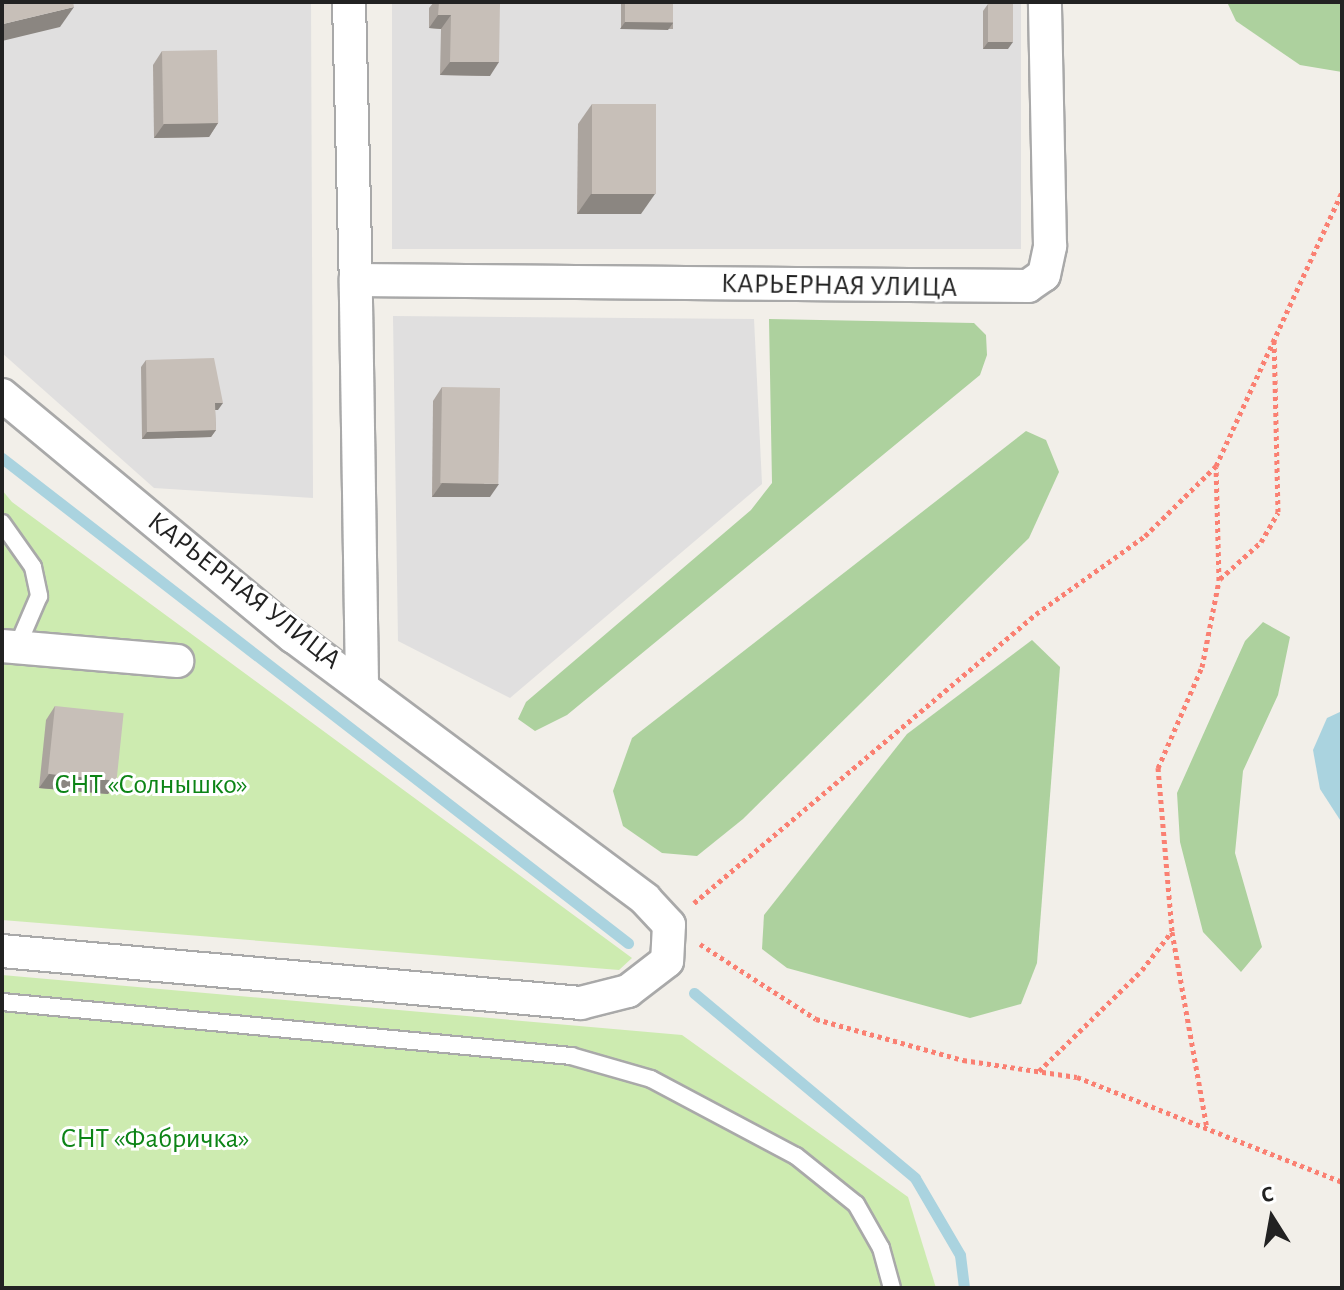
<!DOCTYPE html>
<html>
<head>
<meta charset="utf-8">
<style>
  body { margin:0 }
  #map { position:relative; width:1344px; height:1290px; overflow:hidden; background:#f2efe9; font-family:"Alegreya Sans",sans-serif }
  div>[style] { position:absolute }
  .residential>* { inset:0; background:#e0dfdf; transform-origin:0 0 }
  .grass>* { inset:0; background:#cdebb0 }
  .forest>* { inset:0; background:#add19e }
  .water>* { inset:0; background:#aad3df }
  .stream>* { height:11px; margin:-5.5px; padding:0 5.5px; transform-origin:5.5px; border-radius:5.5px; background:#aad3df }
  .path>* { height:5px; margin-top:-2.5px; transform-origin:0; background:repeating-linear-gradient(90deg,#fa8072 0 4px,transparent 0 8px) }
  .roads { filter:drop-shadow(2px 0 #a9a9a9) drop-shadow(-2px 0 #a9a9a9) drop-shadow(0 2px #a9a9a9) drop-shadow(0 -2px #a9a9a9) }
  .lane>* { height:16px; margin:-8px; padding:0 8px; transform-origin:8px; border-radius:8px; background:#fff }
  .street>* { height:32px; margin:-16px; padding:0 16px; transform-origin:16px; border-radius:16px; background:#fff }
  .wall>* { inset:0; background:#aba49e; transform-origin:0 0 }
  .shaded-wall>* { inset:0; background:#8b8681 }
  .building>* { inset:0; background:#c7bfb8; transform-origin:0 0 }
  span { translate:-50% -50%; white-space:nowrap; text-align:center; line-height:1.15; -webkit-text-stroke:6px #fff; paint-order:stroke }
  .street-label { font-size:28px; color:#222 }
  .park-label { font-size:28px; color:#0c8416 }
  .frame { position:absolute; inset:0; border:4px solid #222; pointer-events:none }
  .north { position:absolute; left:1232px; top:1178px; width:80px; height:80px; -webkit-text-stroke:6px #fff; paint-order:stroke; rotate:349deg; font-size:22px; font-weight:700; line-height:32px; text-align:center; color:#222 }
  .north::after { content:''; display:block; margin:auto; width:28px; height:36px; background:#222; clip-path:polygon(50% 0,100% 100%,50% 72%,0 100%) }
</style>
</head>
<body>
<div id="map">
  <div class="residential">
    <i style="clip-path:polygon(2px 2px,311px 2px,313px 498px,154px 488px,2px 353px)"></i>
    <i style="left:392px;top:2px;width:629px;height:247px"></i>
    <i style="clip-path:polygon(393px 316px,754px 319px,762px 484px,510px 698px,398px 641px)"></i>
  </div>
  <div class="grass">
    <i style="clip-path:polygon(2px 490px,12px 502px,632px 958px,619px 970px,2px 920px)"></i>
    <i style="clip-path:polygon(2px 975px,682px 1035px,908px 1197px,936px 1288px,2px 1288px)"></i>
  </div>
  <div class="forest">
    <i style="clip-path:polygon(1227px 2px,1342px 2px,1342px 72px,1300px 65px,1236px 21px)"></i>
    <i style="clip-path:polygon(769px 319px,974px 323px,986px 335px,987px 355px,980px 375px,567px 715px,535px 731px,518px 719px,526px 702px,751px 510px,772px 483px)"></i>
    <i style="clip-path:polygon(1026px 431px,1046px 440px,1059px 472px,1029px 538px,743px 819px,697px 856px,662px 853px,623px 826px,613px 791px,632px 738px)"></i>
    <i style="clip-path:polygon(1263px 622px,1290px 637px,1278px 695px,1243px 771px,1235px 853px,1262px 947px,1241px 972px,1203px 932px,1180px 842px,1177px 793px,1245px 641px)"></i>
    <i style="clip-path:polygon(1032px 640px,1060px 667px,1037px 963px,1021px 1004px,970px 1018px,787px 968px,762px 949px,764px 915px,907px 734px)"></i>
  </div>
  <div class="water">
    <i style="clip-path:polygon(1342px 711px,1342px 823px,1320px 789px,1313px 750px,1327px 718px)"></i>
  </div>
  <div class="stream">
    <i style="left:2px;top:458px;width:792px;rotate:37.77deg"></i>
    <i style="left:694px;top:993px;width:288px;rotate:39.9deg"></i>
    <i style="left:915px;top:1178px;width:89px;rotate:59.7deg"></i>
    <i style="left:960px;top:1255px;width:33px;rotate:83deg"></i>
  </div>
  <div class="path">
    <i style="left:1220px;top:579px;width:55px;rotate:-42.1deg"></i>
    <i style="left:1261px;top:542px;width:34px;rotate:-60deg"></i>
    <i style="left:1278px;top:512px;width:172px;rotate:-91.3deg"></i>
    <i style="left:694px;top:903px;width:448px;rotate:-40.2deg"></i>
    <i style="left:1036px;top:614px;width:134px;rotate:-35.6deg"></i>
    <i style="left:1145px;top:536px;width:100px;rotate:-44.6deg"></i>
    <i style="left:1216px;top:466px;width:302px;rotate:-65.3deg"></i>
    <i style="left:1172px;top:932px;width:199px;rotate:79.9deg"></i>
    <i style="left:700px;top:944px;width:138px;rotate:32.9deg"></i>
    <i style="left:816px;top:1019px;width:153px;rotate:15.6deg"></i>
    <i style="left:963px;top:1060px;width:115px;rotate:8.5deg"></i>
    <i style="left:1077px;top:1077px;width:285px;rotate:21.6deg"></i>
    <i style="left:1039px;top:1071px;width:144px;rotate:-44.4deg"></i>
    <i style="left:1142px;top:970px;width:49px;rotate:-52.4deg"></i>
    <i style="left:1172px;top:931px;width:164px;rotate:-94.9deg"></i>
    <i style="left:1158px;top:768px;width:110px;rotate:-66.5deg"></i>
    <i style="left:1202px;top:667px;width:89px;rotate:-78.9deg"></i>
    <i style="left:1219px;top:580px;width:113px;rotate:-91.5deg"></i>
  </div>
  <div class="roads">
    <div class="lane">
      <i style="left:2px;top:523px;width:54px;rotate:54.8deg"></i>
      <i style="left:33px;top:567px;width:30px;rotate:78deg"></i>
      <i style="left:39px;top:596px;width:56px;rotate:113.3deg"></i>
      <i style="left:2px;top:1002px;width:572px;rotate:5.42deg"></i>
      <i style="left:571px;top:1056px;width:83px;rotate:16deg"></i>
      <i style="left:651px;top:1079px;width:164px;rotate:28deg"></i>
      <i style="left:796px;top:1156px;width:77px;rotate:38.7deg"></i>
      <i style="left:856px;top:1204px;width:51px;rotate:60.4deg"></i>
      <i style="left:881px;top:1248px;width:41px;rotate:74.6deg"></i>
    </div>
    <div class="street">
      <i style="left:349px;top:2px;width:278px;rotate:88.6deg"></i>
      <i style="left:2px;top:395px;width:379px;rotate:39.7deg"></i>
      <i style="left:294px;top:637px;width:438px;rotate:36.7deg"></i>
      <i style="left:645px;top:899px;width:35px;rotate:47deg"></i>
      <i style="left:669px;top:925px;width:36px;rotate:93deg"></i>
      <i style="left:667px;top:961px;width:49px;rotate:142.4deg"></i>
      <i style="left:628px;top:991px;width:49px;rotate:165.7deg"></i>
      <i style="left:581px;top:1003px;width:581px;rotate:-174.87deg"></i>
      <i style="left:2px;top:646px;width:176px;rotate:4.9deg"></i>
      <i style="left:362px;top:683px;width:403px;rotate:-90.9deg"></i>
      <i style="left:356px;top:280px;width:672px;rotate:0.51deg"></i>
      <i style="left:1028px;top:286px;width:19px;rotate:-35deg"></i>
      <i style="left:1044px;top:275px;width:30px;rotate:-78deg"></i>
      <i style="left:1050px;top:246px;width:244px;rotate:-91.2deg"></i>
    </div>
  </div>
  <div class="wall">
    <i style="clip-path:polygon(434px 2px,500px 2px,490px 76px,440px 75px,441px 29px,429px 28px,429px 8px)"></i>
    <i style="left:621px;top:2px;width:52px;height:27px"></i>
    <i style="clip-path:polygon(988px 4px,1008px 49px,983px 49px,983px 11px)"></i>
    <i style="clip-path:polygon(162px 51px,218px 123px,209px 137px,154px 138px,153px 65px)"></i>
    <i style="clip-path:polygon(592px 104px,641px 214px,577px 214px,578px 124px)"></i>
    <i style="clip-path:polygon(146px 360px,218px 410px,215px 410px,216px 430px,211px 437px,142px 439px,141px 367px)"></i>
    <i style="clip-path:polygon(442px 387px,490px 497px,432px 497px,433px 401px)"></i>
    <i style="clip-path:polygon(55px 706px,118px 781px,108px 794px,39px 788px,46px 720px)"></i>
  </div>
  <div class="shaded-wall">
    <i style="clip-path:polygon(74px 7px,60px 27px,2px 41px,3px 24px)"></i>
    <i style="clip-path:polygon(438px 15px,451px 15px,441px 29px,429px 28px)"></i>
    <i style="clip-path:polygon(625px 22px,673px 23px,668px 30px,620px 29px)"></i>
    <i style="clip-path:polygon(988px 42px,1013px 42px,1008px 49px,983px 49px)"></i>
    <i style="clip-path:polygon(450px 62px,499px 62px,490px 76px,440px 75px)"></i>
    <i style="clip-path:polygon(218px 123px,209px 137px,154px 138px,164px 124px)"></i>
    <i style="clip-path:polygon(591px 194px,655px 194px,641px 214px,577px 214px)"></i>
    <i style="clip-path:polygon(215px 403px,223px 403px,218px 410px,210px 410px)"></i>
    <i style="clip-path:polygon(216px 430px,211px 437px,142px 439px,147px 432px)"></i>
    <i style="clip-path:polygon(442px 483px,499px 484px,490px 497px,432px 497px)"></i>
    <i style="clip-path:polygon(49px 774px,118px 781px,108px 794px,39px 788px)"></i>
  </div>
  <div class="building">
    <i style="clip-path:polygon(2px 2px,73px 2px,74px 7px,3px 24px)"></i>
    <i style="clip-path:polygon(439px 2px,500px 2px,499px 62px,450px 62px,451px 15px,438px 15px)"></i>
    <i style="left:625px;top:2px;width:48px;height:20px"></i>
    <i style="left:1013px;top:3px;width:39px;height:25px;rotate:90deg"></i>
    <i style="left:217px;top:50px;width:73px;height:55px;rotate:89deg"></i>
    <i style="left:592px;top:104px;width:64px;height:90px"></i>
    <i style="clip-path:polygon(214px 358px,223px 403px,215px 403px,216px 430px,147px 432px,146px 360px)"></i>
    <i style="left:442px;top:387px;width:58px;height:96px;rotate:1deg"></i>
    <i style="left:55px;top:706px;width:69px;height:68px;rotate:6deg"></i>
  </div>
  <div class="street-label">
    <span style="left:839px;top:286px;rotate:1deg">КАРЬЕРНАЯ УЛИЦА</span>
    <span style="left:244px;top:591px;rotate:38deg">КАРЬЕРНАЯ УЛИЦА</span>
  </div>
  <div class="park-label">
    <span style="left:151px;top:785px">СНТ «Солнышко»</span>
    <span style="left:155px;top:1139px">СНТ «Фабричка»</span>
  </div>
  <div class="frame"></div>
  <div class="north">С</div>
</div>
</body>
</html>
